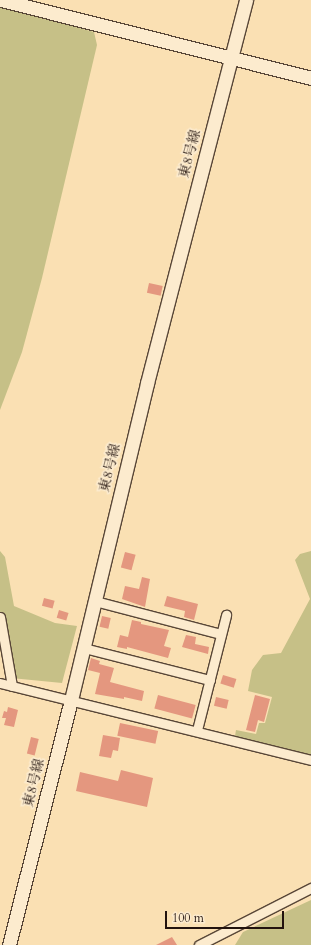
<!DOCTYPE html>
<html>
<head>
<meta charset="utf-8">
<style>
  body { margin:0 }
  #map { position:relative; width:311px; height:945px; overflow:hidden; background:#fae0b3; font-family:Cardo,"Noto Serif JP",serif }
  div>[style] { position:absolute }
  .green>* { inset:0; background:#c6c087 }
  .building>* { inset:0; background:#e4977f; transform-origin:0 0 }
  .roads { filter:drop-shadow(1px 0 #584637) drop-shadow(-1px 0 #584637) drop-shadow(0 1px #584637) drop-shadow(0 -1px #584637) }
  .street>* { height:9px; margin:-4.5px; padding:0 4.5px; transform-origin:4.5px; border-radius:4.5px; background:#fcebce }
  .secondary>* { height:13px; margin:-6.5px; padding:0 6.5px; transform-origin:6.5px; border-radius:6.5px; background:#fcebce }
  span { translate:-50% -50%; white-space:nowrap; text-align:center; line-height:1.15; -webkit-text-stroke:3.5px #fcebce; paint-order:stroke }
  .street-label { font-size:14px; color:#22130e }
  .scale { position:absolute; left:165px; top:911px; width:119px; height:18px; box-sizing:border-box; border:2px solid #22130e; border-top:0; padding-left:5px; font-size:12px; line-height:14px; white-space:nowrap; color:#22130e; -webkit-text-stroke:3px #fcebce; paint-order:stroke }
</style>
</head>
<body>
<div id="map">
  <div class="green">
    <i style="clip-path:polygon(0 6px,94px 32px,97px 45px,42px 278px,22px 352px,0 410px)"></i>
    <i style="clip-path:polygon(0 551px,5px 557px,14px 606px,55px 623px,77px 626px,62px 683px,11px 678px,0 617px)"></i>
    <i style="clip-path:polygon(311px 551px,311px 755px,235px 736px,236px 730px,256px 734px,259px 723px,265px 723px,272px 697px,248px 691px,252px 670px,263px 655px,281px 653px,310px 599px,295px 560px,300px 554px)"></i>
    <i style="clip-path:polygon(311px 900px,311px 945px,235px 945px,243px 932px)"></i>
  </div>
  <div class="building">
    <i style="left:149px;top:283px;width:14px;height:10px;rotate:12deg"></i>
    <i style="left:125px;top:552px;width:11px;height:16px;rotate:15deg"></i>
    <i style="clip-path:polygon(142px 577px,150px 579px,145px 607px,122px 599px,125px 586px,139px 589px)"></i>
    <i style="clip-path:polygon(167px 596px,198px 604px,194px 620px,184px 617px,185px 611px,164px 606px)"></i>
    <i style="left:44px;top:598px;width:11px;height:8px;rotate:15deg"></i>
    <i style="left:59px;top:610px;width:10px;height:8px;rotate:17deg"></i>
    <i style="left:102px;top:616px;width:9px;height:11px;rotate:13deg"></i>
    <i style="clip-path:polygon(132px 620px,141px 622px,141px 624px,169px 630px,164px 646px,171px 648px,168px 658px,127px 647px,127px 649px,117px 647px,120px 635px,128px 637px)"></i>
    <i style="clip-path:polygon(186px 635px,196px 637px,195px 644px,209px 647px,208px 654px,182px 647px)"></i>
    <i style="clip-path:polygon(91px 658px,100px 661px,99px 664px,114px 668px,110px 682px,144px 691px,142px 701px,124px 697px,124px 699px,95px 694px,100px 673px,88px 670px)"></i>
    <i style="left:223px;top:675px;width:14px;height:9px;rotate:17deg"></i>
    <i style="left:158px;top:695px;width:39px;height:14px;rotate:15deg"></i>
    <i style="clip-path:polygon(255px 695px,270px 699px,264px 722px,258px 720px,255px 732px,246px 730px)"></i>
    <i style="left:216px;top:697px;width:13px;height:9px;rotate:13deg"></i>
    <i style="clip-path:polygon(8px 707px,18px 710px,14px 727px,4px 725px,6px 718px,2px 718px,4px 711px,7px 712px)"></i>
    <i style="left:120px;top:723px;width:39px;height:13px;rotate:12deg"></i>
    <i style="clip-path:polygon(103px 735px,120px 738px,118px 751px,113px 750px,111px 758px,99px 756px)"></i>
    <i style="left:31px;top:737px;width:8px;height:17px;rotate:14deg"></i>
    <i style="clip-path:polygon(121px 770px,153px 778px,147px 807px,76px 791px,80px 772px,118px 781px)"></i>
    <i style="clip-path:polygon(172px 937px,177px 945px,156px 945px)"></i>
  </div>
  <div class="roads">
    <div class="street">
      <i style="left:95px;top:601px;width:130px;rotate:14.7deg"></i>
      <i style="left:0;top:617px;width:70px;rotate:80.1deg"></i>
      <i style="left:84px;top:648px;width:130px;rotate:14.3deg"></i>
      <i style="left:0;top:683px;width:320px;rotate:13.9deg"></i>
      <i style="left:197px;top:730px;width:119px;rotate:-75.8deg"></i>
      <i style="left:199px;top:945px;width:126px;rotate:-27deg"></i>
    </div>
    <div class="secondary">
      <i style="left:1px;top:0;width:320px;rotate:14.1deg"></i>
      <i style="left:9px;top:945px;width:253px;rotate:-75.8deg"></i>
      <i style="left:71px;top:700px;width:326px;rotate:-76.5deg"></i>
      <i style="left:147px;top:383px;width:396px;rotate:-75.5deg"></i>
    </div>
  </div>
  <div class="street-label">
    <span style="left:190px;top:154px;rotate:-75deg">東8号線</span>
    <span style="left:110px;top:468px;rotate:-76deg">東8号線</span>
    <span style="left:34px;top:783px;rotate:-76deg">東8号線</span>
  </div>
  <div class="scale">100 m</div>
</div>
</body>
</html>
